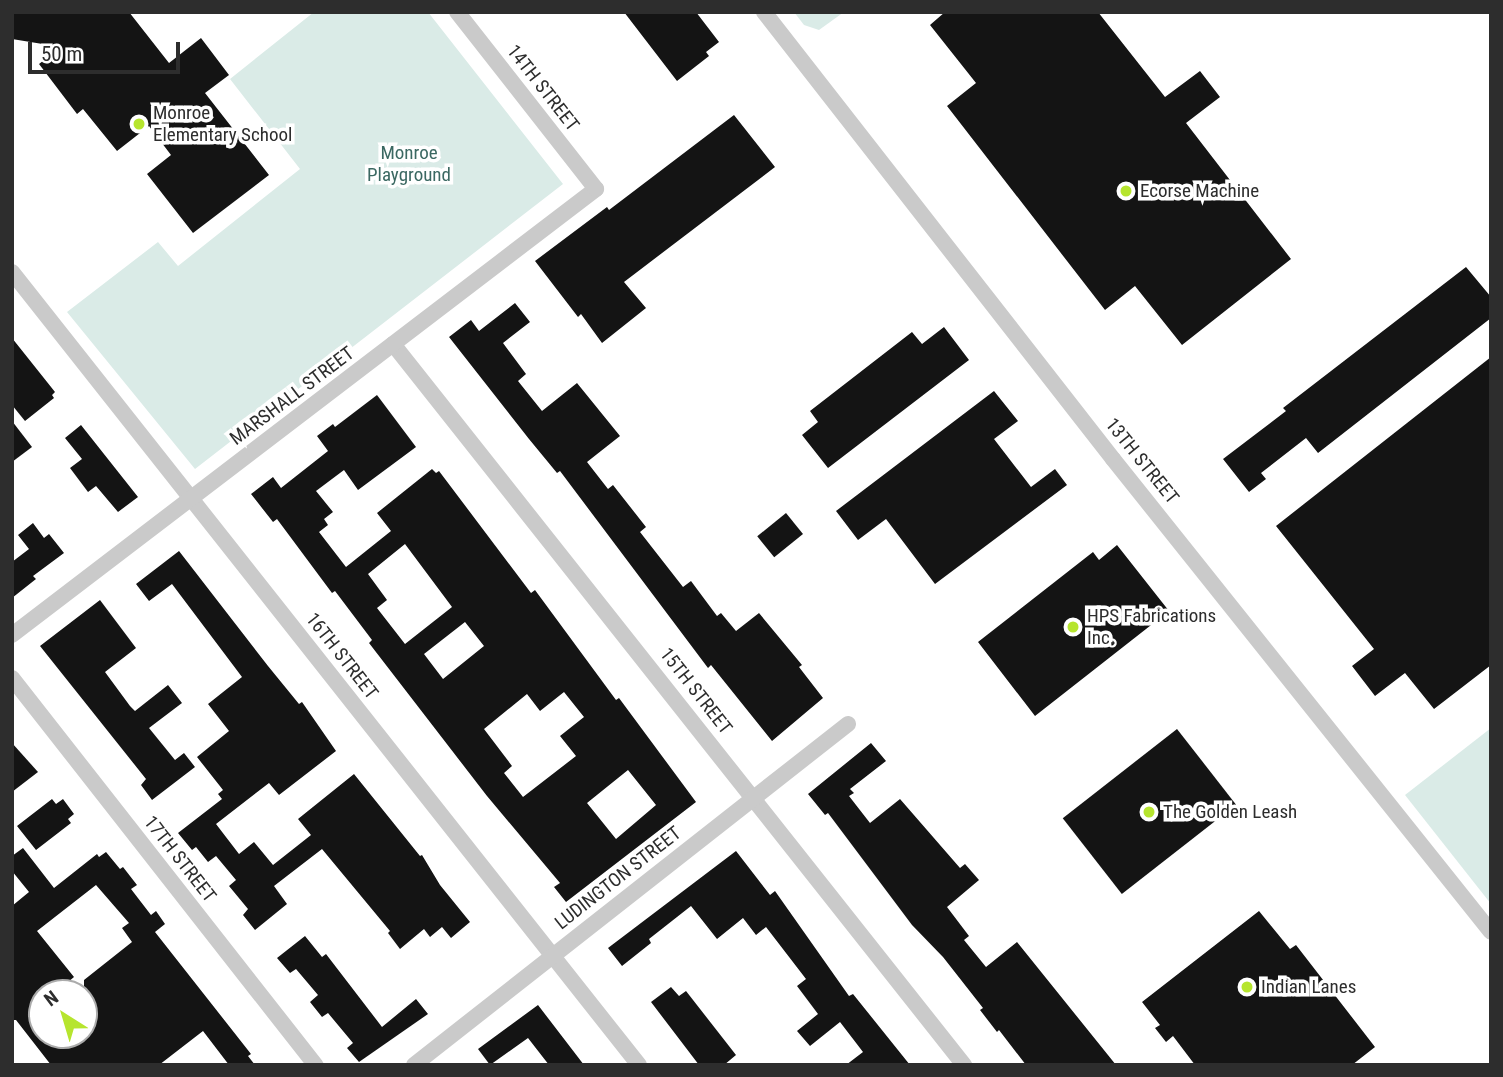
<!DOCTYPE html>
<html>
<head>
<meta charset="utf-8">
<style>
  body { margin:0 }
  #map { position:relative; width:1503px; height:1077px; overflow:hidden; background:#fff; font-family:"Roboto Condensed",sans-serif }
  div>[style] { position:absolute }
  .green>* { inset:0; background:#daebe7 }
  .building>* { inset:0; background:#141414; transform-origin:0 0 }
  .street>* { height:16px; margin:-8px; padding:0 8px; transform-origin:8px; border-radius:8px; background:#cacaca }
  .dots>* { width:19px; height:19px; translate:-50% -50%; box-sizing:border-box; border:4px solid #fff; border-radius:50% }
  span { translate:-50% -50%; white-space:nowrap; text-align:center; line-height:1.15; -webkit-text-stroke:7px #fff; paint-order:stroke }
  .street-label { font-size:19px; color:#2d2d2d }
  .poi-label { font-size:19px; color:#2d2d2d }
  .left { translate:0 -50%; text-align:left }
  .park-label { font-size:19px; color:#3b6862 }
  .frame { position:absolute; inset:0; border:14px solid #2d2d2d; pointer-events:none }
  .north { position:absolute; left:28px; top:979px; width:70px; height:70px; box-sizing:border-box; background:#fff; border:2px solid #ababab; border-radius:50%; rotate:323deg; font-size:19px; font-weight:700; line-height:28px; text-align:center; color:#2d2d2d }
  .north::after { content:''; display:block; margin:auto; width:24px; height:32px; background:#b6e52e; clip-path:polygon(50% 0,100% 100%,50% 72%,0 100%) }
  .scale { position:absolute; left:28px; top:42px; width:152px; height:32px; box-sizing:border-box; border:4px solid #2d2d2d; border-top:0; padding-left:9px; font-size:21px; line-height:24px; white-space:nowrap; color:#2d2d2d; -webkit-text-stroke:5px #fff; paint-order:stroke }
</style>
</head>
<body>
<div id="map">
  <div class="green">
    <i style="clip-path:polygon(314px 12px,428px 12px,563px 184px,195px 469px,67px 312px,158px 242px,178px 266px,300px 169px,230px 79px)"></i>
    <i style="clip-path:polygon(794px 12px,844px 12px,819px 30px,804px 25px)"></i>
    <i style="clip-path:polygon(1491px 728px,1491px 904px,1405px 795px)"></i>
  </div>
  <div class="building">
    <i style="clip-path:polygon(12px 12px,129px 12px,169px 63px,201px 38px,229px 75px,205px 93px,269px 175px,193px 233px,147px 174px,171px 155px,149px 126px,117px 151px,83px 109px,77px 114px,39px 64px,61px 47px,12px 39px)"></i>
    <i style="clip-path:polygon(624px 12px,696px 12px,719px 42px,706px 52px,709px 56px,677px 81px)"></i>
    <i style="clip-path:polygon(945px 12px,1098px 12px,1165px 97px,1200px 71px,1220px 97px,1186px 123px,1291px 259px,1182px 345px,1135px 286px,1105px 310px,947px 106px,976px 83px,930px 25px)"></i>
    <i style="clip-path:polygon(734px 115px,775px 167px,624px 282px,646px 308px,602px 343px,581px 314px,578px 317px,535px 261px,607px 207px,609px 210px)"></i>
    <i style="clip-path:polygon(1466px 267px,1491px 297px,1491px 318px,1318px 453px,1306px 438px,1261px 473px,1266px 479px,1249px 492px,1223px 459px,1286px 411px,1283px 408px)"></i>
    <i style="clip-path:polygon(515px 303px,530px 322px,503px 343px,526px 374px,518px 381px,542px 411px,577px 383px,620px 436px,587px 462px,608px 489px,613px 485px,646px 527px,640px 532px,683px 587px,691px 581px,717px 616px,721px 613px,736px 631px,759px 613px,802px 665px,799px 667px,823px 698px,772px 741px,711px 665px,708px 668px,560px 471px,557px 473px,529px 439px,449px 337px,471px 320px,479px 331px)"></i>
    <i style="clip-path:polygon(944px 327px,969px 360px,828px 468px,802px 435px,818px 422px,810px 411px,912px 332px,922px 344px)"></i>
    <i style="clip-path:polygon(12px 338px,55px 392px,52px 395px,54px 398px,25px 421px,12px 405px)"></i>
    <i style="clip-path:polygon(1491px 357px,1491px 665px,1434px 709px,1405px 673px,1375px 696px,1352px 666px,1374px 649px,1276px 526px)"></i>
    <i style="clip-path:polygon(994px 391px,1018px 421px,994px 439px,1031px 487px,1055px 469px,1067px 485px,935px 584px,886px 519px,858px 540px,836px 511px)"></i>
    <i style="clip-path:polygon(evenodd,377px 395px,416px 447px,358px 490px,344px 470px,316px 491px,333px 512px,324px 519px,328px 525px,319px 532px,346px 567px,391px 531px,377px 513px,432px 469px,436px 473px,439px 471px,531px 593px,535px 590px,616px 700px,619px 698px,696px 802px,566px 902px,554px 887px,560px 883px,487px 796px,369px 643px,372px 640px,335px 591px,332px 593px,277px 519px,273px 522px,251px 494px,273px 477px,281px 488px,328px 451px,317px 436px,333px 424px,335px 427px,377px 395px,405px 544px,452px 607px,405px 644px,377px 608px,387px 600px,368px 574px,405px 544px,377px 395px,465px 622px,484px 646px,443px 679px,424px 654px,465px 622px,377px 395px,564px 692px,584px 717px,560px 736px,576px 756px,523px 797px,504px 773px,512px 766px,484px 729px,527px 694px,540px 711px,564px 692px,377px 395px,628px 770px,656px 805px,616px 839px,587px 803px,628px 770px)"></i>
    <i style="clip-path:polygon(12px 421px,32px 447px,12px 462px)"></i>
    <i style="clip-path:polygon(81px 425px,138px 497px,118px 512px,96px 486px,88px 492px,70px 468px,82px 459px,65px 438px)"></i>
    <i style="left:786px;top:513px;width:27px;height:37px;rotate:51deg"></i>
    <i style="clip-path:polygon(33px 523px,44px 538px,49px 534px,64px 553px,33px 576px,36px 579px,12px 598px,12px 562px,29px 549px,18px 535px)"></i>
    <i style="clip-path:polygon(1117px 545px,1169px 611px,1035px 716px,978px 642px,1093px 552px,1099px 560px)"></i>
    <i style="clip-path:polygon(179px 551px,268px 666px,299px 704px,302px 702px,336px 751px,279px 795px,269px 783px,216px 824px,239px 854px,254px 842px,273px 865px,311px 835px,298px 819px,354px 774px,420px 856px,422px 855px,440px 885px,470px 922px,451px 938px,442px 927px,430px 937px,424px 929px,400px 949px,388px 933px,390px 931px,322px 849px,274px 886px,287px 904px,255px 930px,243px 915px,248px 909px,229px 886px,236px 880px,216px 856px,208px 862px,196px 847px,192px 850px,178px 833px,222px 799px,218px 794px,223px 790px,197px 757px,229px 731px,208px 704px,242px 677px,172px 584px,149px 601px,136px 584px)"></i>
    <i style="clip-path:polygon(100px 600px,136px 648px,105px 672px,130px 706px,135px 711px,168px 685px,182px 703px,149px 728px,175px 760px,184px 753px,195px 767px,152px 800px,141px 785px,146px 779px,40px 646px)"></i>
    <i style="left:1177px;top:729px;width:96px;height:145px;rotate:52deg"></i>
    <i style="clip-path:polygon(12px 743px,38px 772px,12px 792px)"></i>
    <i style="clip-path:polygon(871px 743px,886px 761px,850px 789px,854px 793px,849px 796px,870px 823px,900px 799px,960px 868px,965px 864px,979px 880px,947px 907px,969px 936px,964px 940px,986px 967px,1017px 942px,1116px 1065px,1026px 1065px,999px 1030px,997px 1032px,980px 1010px,983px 1008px,943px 957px,912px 925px,828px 813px,825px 815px,808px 794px)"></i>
    <i style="clip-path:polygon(52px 799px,56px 804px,63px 799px,74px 814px,68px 819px,71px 823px,36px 850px,17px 826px)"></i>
    <i style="clip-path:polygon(evenodd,23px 848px,54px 888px,97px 854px,99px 857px,106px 852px,120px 869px,123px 867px,137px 885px,131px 889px,151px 915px,156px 911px,165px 924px,155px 932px,251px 1054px,248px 1056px,255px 1065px,229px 1065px,203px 1031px,159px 1065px,51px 1065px,16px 1020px,12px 1020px,12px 906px,29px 892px,12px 871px,12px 856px,23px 848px,96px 885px,129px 923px,122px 928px,132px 942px,84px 980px,84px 1035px,42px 1035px,42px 993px,55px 993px,74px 977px,37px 931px,96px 885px)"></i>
    <i style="clip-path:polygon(736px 851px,770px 895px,775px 891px,849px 996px,853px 994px,910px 1065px,846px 1065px,863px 1052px,840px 1022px,810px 1046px,797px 1031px,818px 1014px,797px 986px,806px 979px,766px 927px,756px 935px,743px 918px,717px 939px,691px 906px,649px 939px,651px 943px,622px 966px,608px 948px)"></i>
    <i style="clip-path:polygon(1259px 911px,1290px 949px,1296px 945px,1375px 1047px,1352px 1065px,1195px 1065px,1173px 1036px,1166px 1042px,1155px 1028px,1160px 1025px,1142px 1002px)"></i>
    <i style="clip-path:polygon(305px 936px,322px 957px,326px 954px,382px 1027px,416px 999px,428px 1014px,359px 1062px,347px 1048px,353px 1043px,328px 1013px,322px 1017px,310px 1002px,318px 995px,296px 969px,290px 973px,277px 958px)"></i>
    <i style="clip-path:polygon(671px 987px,679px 996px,686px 991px,736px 1055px,724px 1065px,699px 1065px,651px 1002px)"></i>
    <i style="clip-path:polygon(538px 1005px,584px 1065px,549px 1065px,528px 1038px,490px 1065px,478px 1049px)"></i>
  </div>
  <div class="street">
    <i style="left:764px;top:12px;width:567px;rotate:52.02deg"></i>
    <i style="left:1113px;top:459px;width:605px;rotate:51.37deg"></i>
    <i style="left:12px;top:272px;width:1011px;rotate:51.67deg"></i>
    <i style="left:393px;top:344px;width:920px;rotate:51.62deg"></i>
    <i style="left:12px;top:635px;width:735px;rotate:-37.37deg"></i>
    <i style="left:596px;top:189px;width:225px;rotate:-128.1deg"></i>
    <i style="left:12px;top:678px;width:492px;rotate:51.9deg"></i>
    <i style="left:414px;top:1065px;width:552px;rotate:-38.16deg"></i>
  </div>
  <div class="dots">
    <i style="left:139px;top:124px;background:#b6e52e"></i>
    <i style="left:1126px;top:191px;background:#b6e52e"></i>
    <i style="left:1073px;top:627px;background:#b6e52e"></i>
    <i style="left:1149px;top:812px;background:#b6e52e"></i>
    <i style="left:1247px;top:987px;background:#b6e52e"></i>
  </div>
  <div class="street-label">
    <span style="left:543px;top:88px;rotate:52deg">14TH STREET</span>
    <span style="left:292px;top:396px;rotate:-37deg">MARSHALL STREET</span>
    <span style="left:1142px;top:461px;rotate:51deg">13TH STREET</span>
    <span style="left:342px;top:656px;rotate:52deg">16TH STREET</span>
    <span style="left:696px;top:691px;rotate:52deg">15TH STREET</span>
    <span style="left:180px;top:859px;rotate:52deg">17TH STREET</span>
    <span style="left:618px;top:878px;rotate:-38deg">LUDINGTON STREET</span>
  </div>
  <div class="poi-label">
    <span class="left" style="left:153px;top:124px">Monroe<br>Elementary School</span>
    <span class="left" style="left:1140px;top:191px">Ecorse Machine</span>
    <span class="left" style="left:1087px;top:627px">HPS Fabrications<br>Inc.</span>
    <span class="left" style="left:1163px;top:812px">The Golden Leash</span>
    <span class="left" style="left:1261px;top:987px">Indian Lanes</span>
  </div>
  <div class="park-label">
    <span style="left:409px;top:164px">Monroe<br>Playground</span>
  </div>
  <div class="frame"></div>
  <div class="north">N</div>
  <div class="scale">50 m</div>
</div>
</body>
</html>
